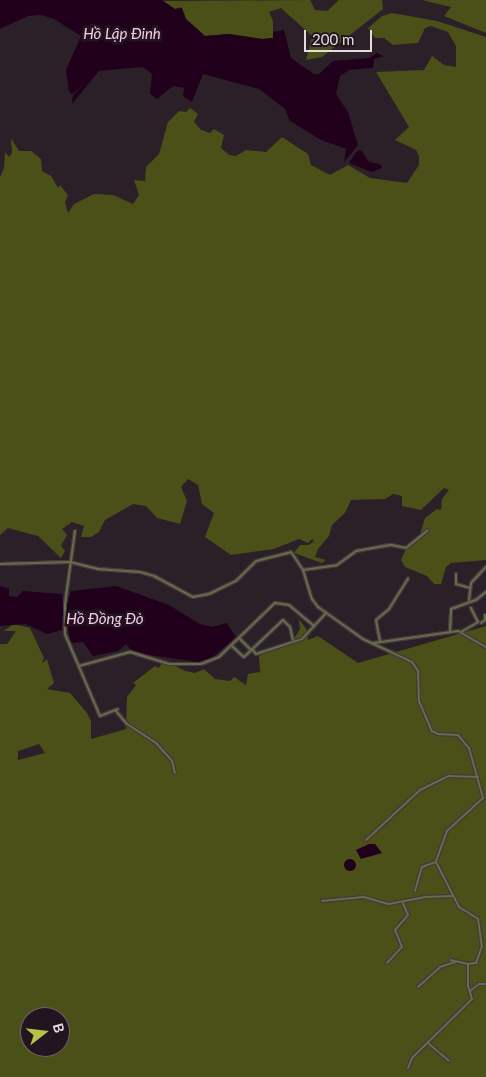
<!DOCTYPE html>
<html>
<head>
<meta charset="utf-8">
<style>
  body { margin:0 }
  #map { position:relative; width:486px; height:1077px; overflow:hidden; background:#2b1f28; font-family:Lato,sans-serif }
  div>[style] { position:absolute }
  .forest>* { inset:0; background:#4a5018 }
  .water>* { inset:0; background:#21001c }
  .round { border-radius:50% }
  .roads { filter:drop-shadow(1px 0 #453942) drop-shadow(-1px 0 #453942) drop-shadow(0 1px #453942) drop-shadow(0 -1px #453942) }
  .street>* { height:2px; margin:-1px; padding:0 1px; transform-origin:1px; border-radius:1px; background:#676d45 }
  span { translate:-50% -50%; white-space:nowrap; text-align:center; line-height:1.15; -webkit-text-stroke:5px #22151f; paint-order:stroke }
  .water-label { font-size:15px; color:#f7cceb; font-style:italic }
  .north { position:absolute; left:20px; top:1007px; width:50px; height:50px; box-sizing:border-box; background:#22151f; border:1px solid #70646d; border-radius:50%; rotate:74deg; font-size:14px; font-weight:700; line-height:20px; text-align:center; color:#e4dbe1 }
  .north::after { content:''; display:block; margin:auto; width:18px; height:22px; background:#b4c24a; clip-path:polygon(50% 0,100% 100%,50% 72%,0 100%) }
  .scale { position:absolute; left:304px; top:30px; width:68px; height:22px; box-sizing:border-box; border:2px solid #e4dbe1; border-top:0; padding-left:6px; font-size:15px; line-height:18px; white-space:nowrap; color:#e4dbe1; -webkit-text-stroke:4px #22151f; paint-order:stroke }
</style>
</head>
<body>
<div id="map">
  <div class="forest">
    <i style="clip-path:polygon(310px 0,315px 10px,327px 11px,339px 0,382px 0,383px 9px,322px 57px,306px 60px,312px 36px,281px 8px,269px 12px,273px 21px,273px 38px,262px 39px,229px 34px,205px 36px,186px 19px,180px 7px,175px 9px,162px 1px)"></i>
    <i style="clip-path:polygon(422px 0,486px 0,486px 33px,444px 16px,451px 7px)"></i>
    <i style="clip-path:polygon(392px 13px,437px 21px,486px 37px,486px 560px,451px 563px,446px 567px,441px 584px,434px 584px,427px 576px,405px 567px,401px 560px,405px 551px,419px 538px,425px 518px,437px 509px,441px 510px,442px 499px,449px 490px,444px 488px,421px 510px,402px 506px,402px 496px,393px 494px,385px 499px,351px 500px,345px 513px,332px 525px,329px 536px,318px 549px,315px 557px,326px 560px,322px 563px,294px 553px,300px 545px,309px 545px,314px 541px,312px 539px,308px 543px,299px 539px,274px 549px,231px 555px,205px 537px,214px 513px,202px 504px,198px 485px,188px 479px,181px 487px,187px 501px,180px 524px,157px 518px,146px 506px,133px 504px,105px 520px,99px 532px,91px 537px,81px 537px,84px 526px,72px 522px,62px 529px,67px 535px,61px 546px,65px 551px,61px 558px,38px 536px,8px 528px,0 535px,0 177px,4px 168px,5px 152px,9px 157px,12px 153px,11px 138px,19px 151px,31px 151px,41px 159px,42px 171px,51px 176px,58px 188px,60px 185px,68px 195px,65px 202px,68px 213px,74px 204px,94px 194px,113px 195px,133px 204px,139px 195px,134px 180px,145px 181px,146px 167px,159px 154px,168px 122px,179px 111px,186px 112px,190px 108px,198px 114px,194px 122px,201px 130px,210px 133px,214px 129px,224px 135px,221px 148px,229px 155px,236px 156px,246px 150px,266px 152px,282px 137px,308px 154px,311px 165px,330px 175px,348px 165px,370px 178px,407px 183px,419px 165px,419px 156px,416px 150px,395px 140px,409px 127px,376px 72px,424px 70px,432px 56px,444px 65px,456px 67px,456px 46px,448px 32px,431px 26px,425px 28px,418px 43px,393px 45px,384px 38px,375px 38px,368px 28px,382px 16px)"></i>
    <i style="clip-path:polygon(evenodd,299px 619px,307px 630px,308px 640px,318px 636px,358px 663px,486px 626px,486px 1077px,0 1077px,0 644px,7px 644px,16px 631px,4px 631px,13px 624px,30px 628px,44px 658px,42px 663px,47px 659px,54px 683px,47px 689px,70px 693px,87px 713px,91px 721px,91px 739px,126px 729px,127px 697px,136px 685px,133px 683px,155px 666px,159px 668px,164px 660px,185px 671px,195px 673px,204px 669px,215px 679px,230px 681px,234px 677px,246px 685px,248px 674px,260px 672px,259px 656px,268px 649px,281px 648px,292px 642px,300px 629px,299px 619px,39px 744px,45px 753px,18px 760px,18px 751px,39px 744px,299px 619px,30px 1017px,60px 1017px,60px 1047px,30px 1047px,30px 1017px)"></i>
  </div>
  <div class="water">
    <i style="clip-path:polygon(0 0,162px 0,175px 9px,182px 8px,186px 19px,205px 36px,229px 34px,262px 39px,273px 38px,273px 32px,284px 30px,291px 58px,314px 74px,319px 74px,333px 61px,369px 58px,377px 53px,384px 56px,374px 59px,373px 68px,349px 70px,340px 76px,336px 94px,348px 112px,358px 145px,344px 162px,346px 149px,321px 140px,290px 121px,285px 109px,259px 89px,203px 74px,192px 102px,183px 96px,184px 88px,173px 86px,157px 99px,150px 94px,152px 74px,143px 67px,99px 71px,72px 104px,73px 95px,83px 86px,72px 94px,69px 92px,66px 70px,81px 36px,54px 19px,41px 15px,28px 16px,0 29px)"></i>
    <i style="clip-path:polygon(361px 150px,369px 162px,380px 164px,382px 168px,372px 172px,349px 163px,357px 151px)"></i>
    <i style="clip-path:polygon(0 586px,9px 589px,9px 596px,17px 597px,23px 591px,62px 594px,63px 608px,66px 607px,71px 591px,116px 586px,169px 605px,200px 624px,212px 627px,227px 623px,236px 637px,212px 658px,198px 662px,149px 655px,131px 650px,126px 644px,118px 651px,93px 656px,83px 642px,73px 643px,70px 640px,66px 615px,62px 616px,62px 630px,47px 634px,26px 624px,0 626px)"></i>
    <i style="clip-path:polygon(369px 844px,375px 844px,382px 853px,361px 859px,356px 850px)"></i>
    <i class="round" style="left:344px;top:859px;width:12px;height:12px"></i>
  </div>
  <div class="roads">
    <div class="street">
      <i style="left:75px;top:531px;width:74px;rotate:97.8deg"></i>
      <i style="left:65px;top:604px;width:30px;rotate:90deg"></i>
      <i style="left:65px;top:634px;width:89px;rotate:66.9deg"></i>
      <i style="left:100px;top:716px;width:19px;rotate:-21deg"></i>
      <i style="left:0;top:564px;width:70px;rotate:-1.6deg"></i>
      <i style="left:70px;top:562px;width:29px;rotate:14deg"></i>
      <i style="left:98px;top:569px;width:42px;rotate:4.1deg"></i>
      <i style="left:140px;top:572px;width:15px;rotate:16deg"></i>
      <i style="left:154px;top:576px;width:44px;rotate:28.3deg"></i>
      <i style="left:193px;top:597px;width:16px;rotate:-11deg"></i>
      <i style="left:209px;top:594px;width:30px;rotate:-26deg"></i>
      <i style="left:236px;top:581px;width:28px;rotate:-45deg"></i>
      <i style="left:256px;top:561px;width:36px;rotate:-14deg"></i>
      <i style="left:291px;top:552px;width:22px;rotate:56deg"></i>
      <i style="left:303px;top:570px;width:30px;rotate:73deg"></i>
      <i style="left:312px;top:599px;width:10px;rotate:53deg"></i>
      <i style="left:318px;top:607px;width:55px;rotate:35.4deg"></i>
      <i style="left:363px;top:639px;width:54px;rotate:25.1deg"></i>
      <i style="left:412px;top:662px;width:11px;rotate:56deg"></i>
      <i style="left:418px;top:671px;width:30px;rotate:88deg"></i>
      <i style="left:419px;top:701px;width:33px;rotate:67deg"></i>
      <i style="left:432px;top:731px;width:7px;rotate:27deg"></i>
      <i style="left:438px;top:734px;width:20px;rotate:3deg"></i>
      <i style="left:458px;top:735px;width:17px;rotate:50deg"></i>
      <i style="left:469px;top:748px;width:52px;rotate:74.4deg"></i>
      <i style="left:483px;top:798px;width:49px;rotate:137.5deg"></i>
      <i style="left:447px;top:831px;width:33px;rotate:110deg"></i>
      <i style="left:436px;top:862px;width:51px;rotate:62.9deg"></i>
      <i style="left:459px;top:907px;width:22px;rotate:32deg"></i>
      <i style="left:478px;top:919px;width:27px;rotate:82deg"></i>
      <i style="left:482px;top:946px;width:18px;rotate:109deg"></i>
      <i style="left:476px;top:963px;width:8px;rotate:173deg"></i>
      <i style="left:468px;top:964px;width:18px;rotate:-167deg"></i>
      <i style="left:303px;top:570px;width:34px;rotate:-8deg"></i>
      <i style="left:337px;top:565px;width:24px;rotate:-36deg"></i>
      <i style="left:356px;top:551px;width:36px;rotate:-10deg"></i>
      <i style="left:391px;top:545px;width:15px;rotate:11deg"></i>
      <i style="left:406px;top:548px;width:28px;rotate:-39deg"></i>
      <i style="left:456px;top:574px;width:10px;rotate:90deg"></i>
      <i style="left:456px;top:584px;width:15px;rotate:16deg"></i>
      <i style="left:469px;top:600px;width:17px;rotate:-83deg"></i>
      <i style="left:471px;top:583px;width:22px;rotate:-47deg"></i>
      <i style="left:481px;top:623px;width:5px;rotate:-37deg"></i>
      <i style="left:485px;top:620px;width:5px;rotate:-90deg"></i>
      <i style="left:450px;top:631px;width:22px;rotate:-87deg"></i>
      <i style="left:451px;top:609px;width:27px;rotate:-20deg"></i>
      <i style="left:476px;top:600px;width:13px;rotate:-39deg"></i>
      <i style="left:461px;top:632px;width:20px;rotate:-30deg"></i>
      <i style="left:478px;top:622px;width:16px;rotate:-117deg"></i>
      <i style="left:239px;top:638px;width:17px;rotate:45deg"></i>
      <i style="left:380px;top:641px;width:21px;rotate:-101deg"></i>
      <i style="left:376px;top:620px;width:17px;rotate:-40deg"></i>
      <i style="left:389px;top:609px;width:36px;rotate:-58deg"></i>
      <i style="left:374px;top:643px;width:85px;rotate:-8.1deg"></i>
      <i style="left:458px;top:631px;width:32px;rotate:30deg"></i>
      <i style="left:232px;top:646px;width:16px;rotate:43deg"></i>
      <i style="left:244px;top:657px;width:54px;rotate:-43.5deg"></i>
      <i style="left:283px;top:620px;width:10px;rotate:45deg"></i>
      <i style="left:290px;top:627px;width:13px;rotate:77deg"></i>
      <i style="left:252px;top:649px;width:6px;rotate:51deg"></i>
      <i style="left:256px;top:654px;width:48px;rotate:-18.1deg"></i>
      <i style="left:302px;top:639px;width:18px;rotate:-47deg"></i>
      <i style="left:79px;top:666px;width:53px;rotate:-15.4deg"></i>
      <i style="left:130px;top:652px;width:41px;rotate:17.1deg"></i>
      <i style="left:169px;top:664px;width:32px"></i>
      <i style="left:201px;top:664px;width:19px;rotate:-21deg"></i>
      <i style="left:219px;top:657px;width:78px;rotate:-44deg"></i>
      <i style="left:275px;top:603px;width:14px;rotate:8deg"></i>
      <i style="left:289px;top:605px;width:33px;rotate:40deg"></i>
      <i style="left:314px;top:626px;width:18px;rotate:-47deg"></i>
      <i style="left:116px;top:711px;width:17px;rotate:50deg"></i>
      <i style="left:127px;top:724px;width:35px;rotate:33deg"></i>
      <i style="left:156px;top:743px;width:24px;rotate:48deg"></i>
      <i style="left:172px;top:761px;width:12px;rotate:76deg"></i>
      <i style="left:366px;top:840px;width:74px;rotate:-42.8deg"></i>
      <i style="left:420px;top:790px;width:32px;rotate:-26deg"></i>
      <i style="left:449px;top:776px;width:29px;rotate:2deg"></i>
      <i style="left:415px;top:891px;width:25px;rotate:-74deg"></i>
      <i style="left:422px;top:867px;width:15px;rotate:-20deg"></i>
      <i style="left:322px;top:901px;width:42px;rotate:-5.4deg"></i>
      <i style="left:364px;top:897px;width:26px;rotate:16deg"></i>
      <i style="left:389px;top:904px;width:37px;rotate:-11deg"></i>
      <i style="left:425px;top:897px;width:27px;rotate:-2deg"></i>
      <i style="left:387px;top:963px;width:22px;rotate:-47deg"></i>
      <i style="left:402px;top:947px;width:18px;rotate:-112deg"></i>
      <i style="left:395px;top:930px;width:20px;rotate:-49deg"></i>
      <i style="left:408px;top:915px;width:13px;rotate:-113deg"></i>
      <i style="left:418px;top:987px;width:30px;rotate:-42deg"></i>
      <i style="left:440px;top:967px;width:16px;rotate:-18deg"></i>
      <i style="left:470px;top:991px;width:11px;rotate:-38deg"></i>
      <i style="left:479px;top:984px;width:7px"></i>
      <i style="left:429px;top:1044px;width:26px;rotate:40deg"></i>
      <i style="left:408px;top:1068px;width:11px;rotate:-68deg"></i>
      <i style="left:412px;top:1058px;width:84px;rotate:-44.5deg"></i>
      <i style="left:472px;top:999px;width:14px;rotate:-107deg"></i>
      <i style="left:468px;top:986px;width:22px;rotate:-90deg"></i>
    </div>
  </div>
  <div class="water-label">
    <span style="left:122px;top:34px">Hồ Lập Đinh</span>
    <span style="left:105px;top:619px">Hồ Đồng Đò</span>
  </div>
  <div class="north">B</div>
  <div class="scale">200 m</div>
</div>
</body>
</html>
